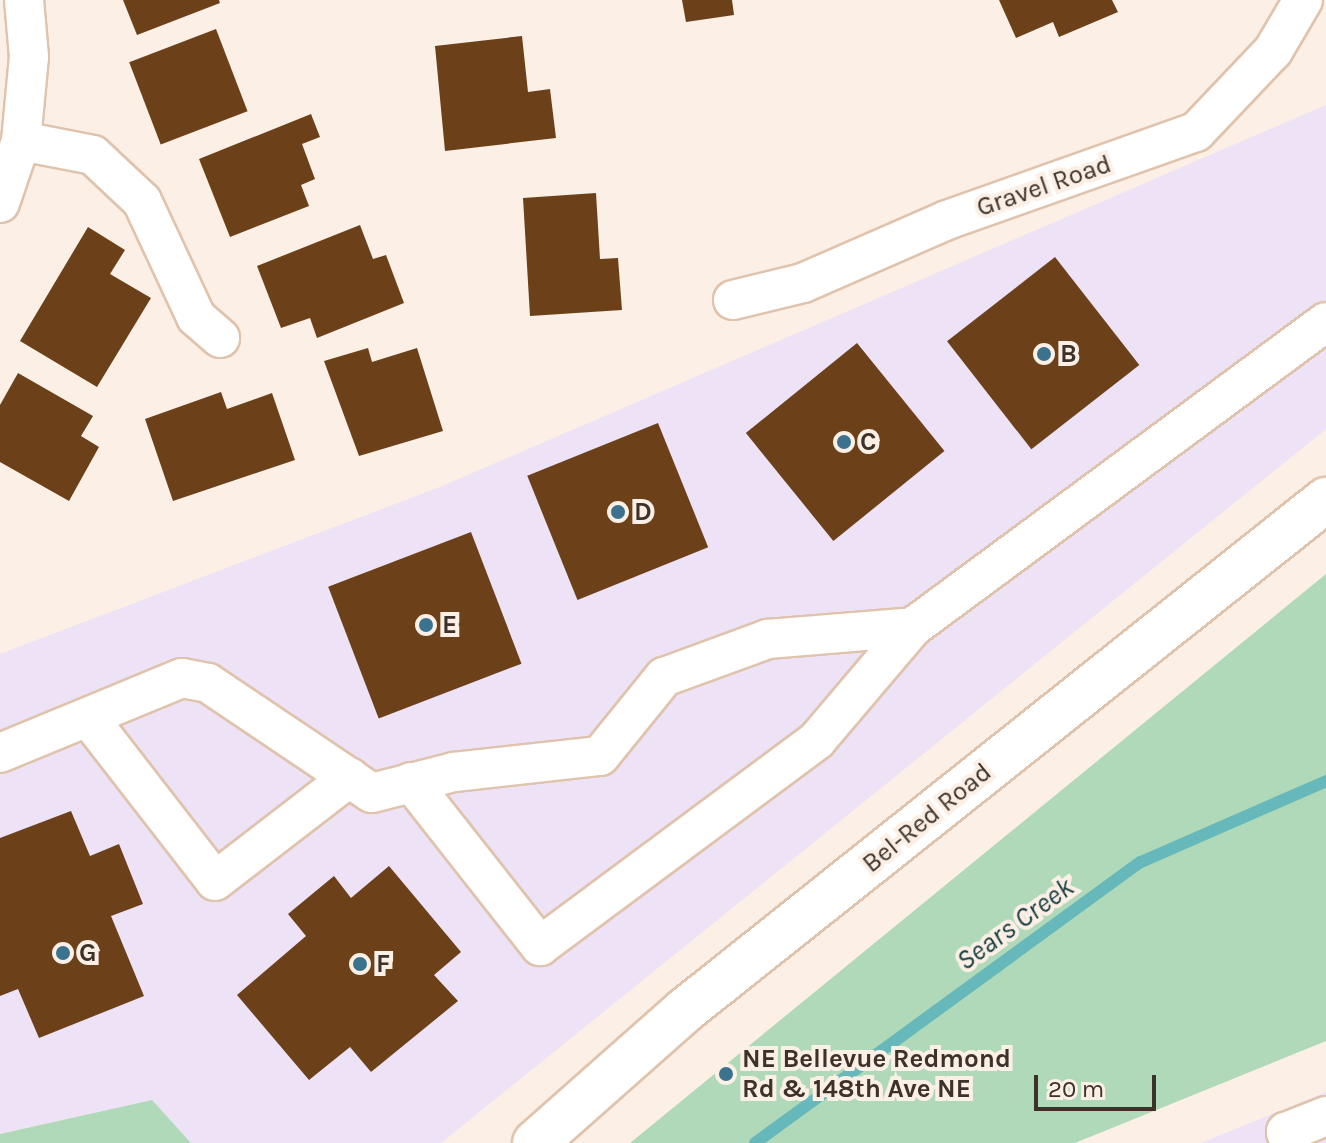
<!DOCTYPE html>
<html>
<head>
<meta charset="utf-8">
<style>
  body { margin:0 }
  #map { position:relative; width:1326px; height:1143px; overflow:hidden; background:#fbefe6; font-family:Karla,sans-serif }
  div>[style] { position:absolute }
  .commercial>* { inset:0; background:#eee2f6 }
  .green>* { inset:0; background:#afd9b8 }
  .stream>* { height:12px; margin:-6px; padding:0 6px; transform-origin:6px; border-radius:6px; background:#66b8ba }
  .building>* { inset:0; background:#6c4119; transform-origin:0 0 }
  .roads { filter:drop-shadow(2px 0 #e0c3ac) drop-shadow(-2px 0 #e0c3ac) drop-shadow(0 2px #e0c3ac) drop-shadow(0 -2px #e0c3ac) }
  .minor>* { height:38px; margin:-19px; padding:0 19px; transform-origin:19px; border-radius:19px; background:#fff }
  .major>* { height:44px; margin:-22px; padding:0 22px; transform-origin:22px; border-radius:22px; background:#fff }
  .dots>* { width:22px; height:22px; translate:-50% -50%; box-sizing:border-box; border:4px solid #fbefe6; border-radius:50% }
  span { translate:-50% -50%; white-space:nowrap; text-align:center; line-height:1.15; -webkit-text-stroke:8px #fbefe6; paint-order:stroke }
  .street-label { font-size:26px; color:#3d3229 }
  .poi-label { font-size:26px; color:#3d3229; font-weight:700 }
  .left { translate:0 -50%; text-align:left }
  .water-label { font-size:28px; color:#173e3f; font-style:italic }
  .scale { position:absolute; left:1034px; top:1075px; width:122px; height:36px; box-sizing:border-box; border:4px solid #3d3229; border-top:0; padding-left:10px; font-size:24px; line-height:28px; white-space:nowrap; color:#3d3229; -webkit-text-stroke:6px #fbefe6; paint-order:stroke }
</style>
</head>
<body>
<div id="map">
  <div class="commercial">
    <i style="clip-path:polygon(1326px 105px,1326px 429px,441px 1143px,191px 1143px,152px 1100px,0 1134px,0 654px,440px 487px)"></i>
    <i style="clip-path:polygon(1326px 1092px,1326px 1143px,1201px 1143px)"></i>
  </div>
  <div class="green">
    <i style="clip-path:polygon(1326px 574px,1326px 1041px,1075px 1143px,630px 1143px)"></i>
    <i style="clip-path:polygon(152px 1100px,191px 1143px,0 1143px,0 1134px)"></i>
  </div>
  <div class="stream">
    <i style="left:755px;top:1143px;width:477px;rotate:-36.1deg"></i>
    <i style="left:1141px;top:862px;width:202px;rotate:-23.6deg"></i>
  </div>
  <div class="building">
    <i style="clip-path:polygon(123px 0,219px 0,220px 3px,137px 35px)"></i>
    <i style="clip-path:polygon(682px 0,732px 0,734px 15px,686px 22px)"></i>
    <i style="clip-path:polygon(999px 0,1112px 0,1118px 12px,1059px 37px,1053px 22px,1016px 38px)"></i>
    <i style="left:216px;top:29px;width:88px;height:93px;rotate:69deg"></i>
    <i style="clip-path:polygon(522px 36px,528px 92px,550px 89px,556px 138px,445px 151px,435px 46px)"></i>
    <i style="clip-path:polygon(311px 114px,320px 137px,302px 144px,315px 179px,301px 185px,309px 206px,230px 237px,199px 159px)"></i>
    <i style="clip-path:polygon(596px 193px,600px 259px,618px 258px,622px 310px,530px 316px,523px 198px)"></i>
    <i style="clip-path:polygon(360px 225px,373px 259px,386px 255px,404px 303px,317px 338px,310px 318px,281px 328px,257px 266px)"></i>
    <i style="clip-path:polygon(88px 227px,125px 250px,110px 274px,151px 298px,97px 387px,20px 341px)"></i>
    <i style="left:1055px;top:257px;width:137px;height:137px;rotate:52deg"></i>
    <i style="left:857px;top:343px;width:139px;height:143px;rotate:51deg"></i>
    <i style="clip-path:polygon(368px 348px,372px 362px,417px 348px,443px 431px,359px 456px,324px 361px)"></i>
    <i style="clip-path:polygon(18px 373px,93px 416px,81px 436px,99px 447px,69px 501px,0 462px,0 405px)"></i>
    <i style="clip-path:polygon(221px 392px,227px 409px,272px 393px,295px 460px,173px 501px,145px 419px)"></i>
    <i style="left:658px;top:423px;width:134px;height:141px;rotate:68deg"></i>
    <i style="left:471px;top:532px;width:141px;height:153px;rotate:69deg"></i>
    <i style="clip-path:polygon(71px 811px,90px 856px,119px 844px,143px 904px,111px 916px,144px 996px,39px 1038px,18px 989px,0 996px,0 838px)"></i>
    <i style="clip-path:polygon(389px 866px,461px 952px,434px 975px,458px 1001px,371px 1072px,350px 1047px,309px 1080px,237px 995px,306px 936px,288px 914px,334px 876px,351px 898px)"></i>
  </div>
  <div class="roads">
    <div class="minor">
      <i style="left:21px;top:141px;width:73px;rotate:11deg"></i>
      <i style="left:93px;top:155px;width:67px;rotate:43.2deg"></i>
      <i style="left:142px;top:201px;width:128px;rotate:65deg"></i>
      <i style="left:196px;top:317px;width:32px;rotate:41deg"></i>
      <i style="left:0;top:203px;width:65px;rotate:-71.3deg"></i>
      <i style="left:21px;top:141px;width:84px;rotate:-84.6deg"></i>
      <i style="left:29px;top:57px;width:57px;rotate:-95deg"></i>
      <i style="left:733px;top:300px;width:72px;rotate:-13.7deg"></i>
      <i style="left:803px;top:283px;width:157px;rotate:-23.6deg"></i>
      <i style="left:947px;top:220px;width:264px;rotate:-19.5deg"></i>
      <i style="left:1196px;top:132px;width:112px;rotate:-46.5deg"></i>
      <i style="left:1273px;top:51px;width:59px;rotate:-59.5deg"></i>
      <i style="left:88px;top:717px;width:207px;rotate:52.2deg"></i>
      <i style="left:215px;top:881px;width:170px;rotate:-37.6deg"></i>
      <i style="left:0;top:753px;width:197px;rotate:-22.4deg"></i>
      <i style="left:182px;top:678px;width:26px;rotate:11deg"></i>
      <i style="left:208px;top:683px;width:197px;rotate:33.9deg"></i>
      <i style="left:372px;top:793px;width:85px;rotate:-14.4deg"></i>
      <i style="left:454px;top:772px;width:147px;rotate:-6.3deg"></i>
      <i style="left:600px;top:756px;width:102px;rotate:-51deg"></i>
      <i style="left:664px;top:677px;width:111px;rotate:-20.1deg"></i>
      <i style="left:768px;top:639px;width:145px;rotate:-4.7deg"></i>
      <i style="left:913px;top:627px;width:513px;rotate:-36.45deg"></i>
      <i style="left:411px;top:782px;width:209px;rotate:51.8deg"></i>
      <i style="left:540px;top:946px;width:345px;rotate:-36.6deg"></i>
      <i style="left:817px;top:740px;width:148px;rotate:-49.7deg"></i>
      <i style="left:1290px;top:1143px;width:12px;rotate:-110deg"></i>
      <i style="left:1286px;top:1132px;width:43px;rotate:-21.8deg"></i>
    </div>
    <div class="major">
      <i style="left:535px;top:1143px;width:199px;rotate:-41.5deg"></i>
      <i style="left:684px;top:1011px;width:821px;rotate:-38.52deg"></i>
    </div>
  </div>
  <div class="dots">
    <i style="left:1044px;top:354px;background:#3b728d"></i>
    <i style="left:844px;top:442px;background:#3b728d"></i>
    <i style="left:618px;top:512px;background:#3b728d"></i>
    <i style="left:426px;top:625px;background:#3b728d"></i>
    <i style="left:63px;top:953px;background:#3b728d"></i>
    <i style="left:360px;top:964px;background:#3b728d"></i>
    <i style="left:726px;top:1074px;background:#3b728d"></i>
  </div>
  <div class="street-label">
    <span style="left:1044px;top:186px;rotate:-19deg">Gravel Road</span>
    <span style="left:927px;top:818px;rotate:-39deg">Bel-Red Road</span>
  </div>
  <div class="poi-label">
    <span class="left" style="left:1060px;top:354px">B</span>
    <span class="left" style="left:860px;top:442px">C</span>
    <span class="left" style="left:634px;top:512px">D</span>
    <span class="left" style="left:442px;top:625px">E</span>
    <span class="left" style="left:79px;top:953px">G</span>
    <span class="left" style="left:376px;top:964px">F</span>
    <span class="left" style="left:742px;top:1074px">NE Bellevue Redmond<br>Rd &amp; 148th Ave NE</span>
  </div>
  <div class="water-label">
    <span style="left:1015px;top:924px;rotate:-36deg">Sears Creek</span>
  </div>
  <div class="scale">20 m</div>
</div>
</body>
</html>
